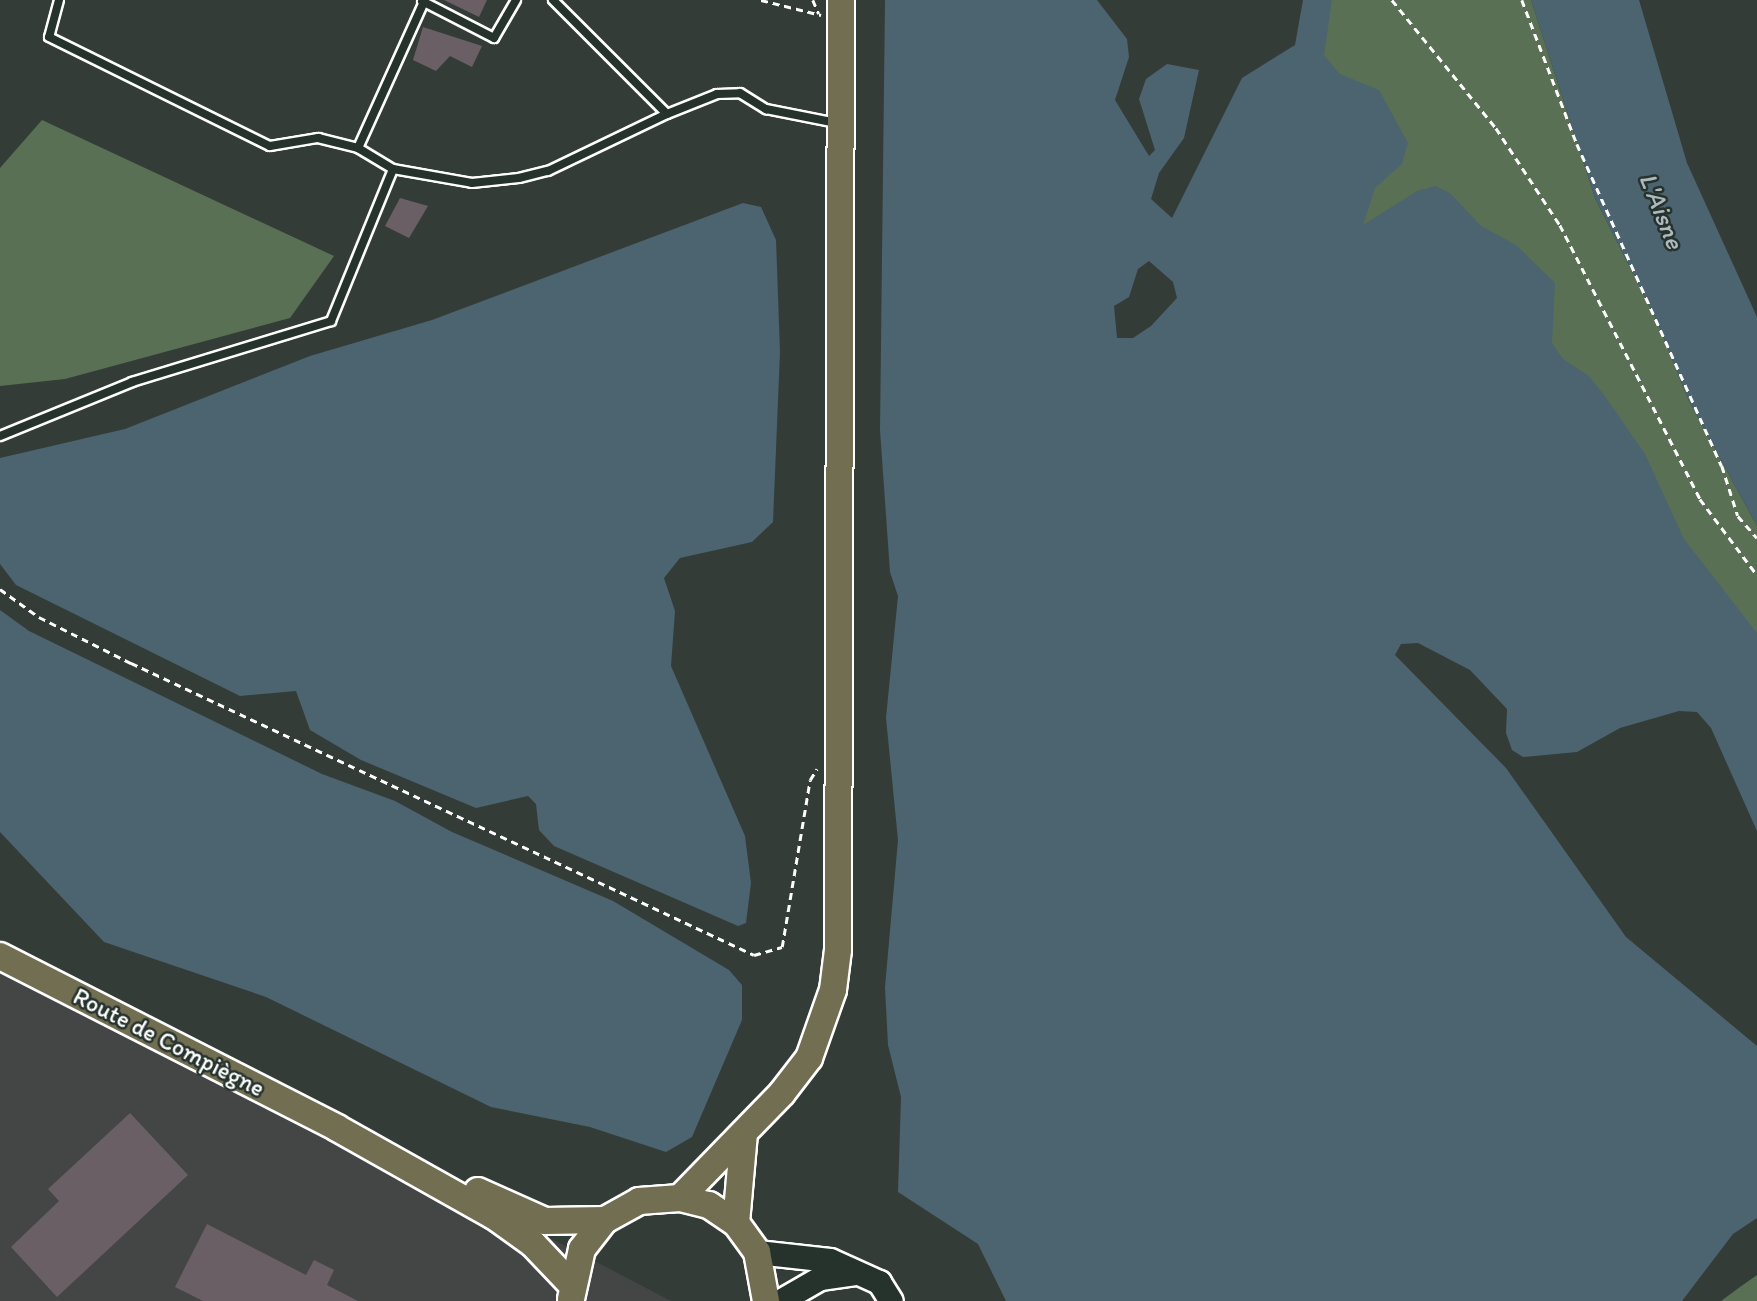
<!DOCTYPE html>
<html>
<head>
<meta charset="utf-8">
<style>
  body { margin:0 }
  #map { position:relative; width:1757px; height:1301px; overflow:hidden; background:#343c38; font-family:Itim,sans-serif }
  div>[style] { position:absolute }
  .built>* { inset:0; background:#444645 }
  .green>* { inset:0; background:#597054 }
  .water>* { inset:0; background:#4b6470 }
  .building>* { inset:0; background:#6a5f64 }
  .path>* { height:2.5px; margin-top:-1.25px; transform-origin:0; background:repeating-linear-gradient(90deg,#fff 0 7px,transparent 0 12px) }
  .roads { filter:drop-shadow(2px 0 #fff) drop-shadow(-2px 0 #fff) drop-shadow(0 2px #fff) drop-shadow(0 -2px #fff) }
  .service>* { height:8px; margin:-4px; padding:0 4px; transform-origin:4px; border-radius:4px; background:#26332d }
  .secondary>* { height:23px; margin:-11.5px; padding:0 11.5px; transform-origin:11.5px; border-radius:11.5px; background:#26332d }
  .primary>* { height:26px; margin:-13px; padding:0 13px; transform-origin:13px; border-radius:13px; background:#726e52 }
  span { translate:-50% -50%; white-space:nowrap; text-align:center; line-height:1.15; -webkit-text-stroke:5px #26332d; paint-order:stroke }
  .street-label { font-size:24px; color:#fff }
  .water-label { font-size:26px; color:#aeb9bf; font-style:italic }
</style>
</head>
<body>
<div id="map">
  <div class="built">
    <i style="clip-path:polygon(0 974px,568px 1247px,671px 1301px,0 1301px)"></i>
  </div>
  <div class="green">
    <i style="clip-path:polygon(1318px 0,1531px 0,1595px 198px,1657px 321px,1688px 399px,1757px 526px,1757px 704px,1289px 218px)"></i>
    <i style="clip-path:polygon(42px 120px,334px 256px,290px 318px,65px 379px,0 386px,0 168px)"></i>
    <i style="clip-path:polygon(1757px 1275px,1757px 1301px,1721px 1301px,1740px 1287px)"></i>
  </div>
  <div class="water">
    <i style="clip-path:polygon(evenodd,885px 0,1097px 0,1127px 39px,1129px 57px,1115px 100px,1149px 156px,1155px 150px,1139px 99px,1146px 79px,1167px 64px,1199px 70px,1184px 138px,1159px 173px,1151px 199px,1172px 218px,1242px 78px,1295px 45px,1303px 0,1332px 0,1324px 55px,1340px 74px,1379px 90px,1408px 143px,1402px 164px,1375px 188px,1363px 225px,1417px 191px,1436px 186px,1450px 193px,1481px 226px,1516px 245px,1555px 283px,1552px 343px,1563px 359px,1589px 376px,1604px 395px,1645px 454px,1684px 539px,1757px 633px,1757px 831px,1711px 728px,1697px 712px,1679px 711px,1620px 728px,1577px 752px,1523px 757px,1512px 750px,1506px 733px,1507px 709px,1470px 670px,1418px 643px,1401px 644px,1395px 655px,1506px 768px,1626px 937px,1757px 1046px,1757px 1218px,1733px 1234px,1682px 1301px,1006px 1301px,978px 1244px,898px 1192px,901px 1097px,888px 1045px,885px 987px,898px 840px,886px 718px,898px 596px,890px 572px,880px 430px,885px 0,1149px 261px,1173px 282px,1177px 298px,1151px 326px,1133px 338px,1117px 338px,1114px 306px,1129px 297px,1138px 269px,1149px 261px)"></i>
    <i style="clip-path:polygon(1531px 0,1639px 0,1687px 163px,1757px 317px,1757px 526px,1688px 399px,1657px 321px,1595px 198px)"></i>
    <i style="clip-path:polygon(743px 203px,761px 207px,776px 240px,780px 352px,773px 522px,752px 542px,680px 558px,664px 578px,675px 611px,671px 666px,745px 836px,751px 883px,746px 923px,738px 926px,554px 846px,539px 830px,536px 804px,528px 796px,476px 808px,361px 760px,310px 730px,296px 691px,240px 696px,16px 585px,0 564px,0 458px,125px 429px,310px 356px,432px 320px)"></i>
    <i style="clip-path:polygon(0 610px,29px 631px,322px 774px,395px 801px,452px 832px,613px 901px,729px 970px,742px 985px,742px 1020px,692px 1137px,666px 1152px,590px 1127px,491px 1107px,266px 997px,104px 942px,0 832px)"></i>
  </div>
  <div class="building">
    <i style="clip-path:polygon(444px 0,487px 0,479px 17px)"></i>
    <i style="clip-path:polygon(423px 27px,482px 46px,472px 67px,450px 56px,436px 71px,413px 60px)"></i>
    <i style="clip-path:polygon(400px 198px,428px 206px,409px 238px,385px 226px)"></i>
    <i style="clip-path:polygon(130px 1113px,188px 1175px,57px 1297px,11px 1247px,59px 1201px,48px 1189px)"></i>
    <i style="clip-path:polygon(207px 1224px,306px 1275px,314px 1260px,334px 1270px,327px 1285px,358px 1301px,203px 1301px,175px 1287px)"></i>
  </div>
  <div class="path">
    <i style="left:761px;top:0;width:62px;rotate:14deg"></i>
    <i style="left:813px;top:0;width:15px;rotate:67deg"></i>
    <i style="left:1392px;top:0;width:165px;rotate:50.9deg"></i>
    <i style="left:1496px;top:128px;width:116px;rotate:56.6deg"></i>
    <i style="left:1560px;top:225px;width:308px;rotate:62.9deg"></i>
    <i style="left:1700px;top:499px;width:95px;rotate:53.1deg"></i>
    <i style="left:1522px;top:0;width:154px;rotate:69.1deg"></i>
    <i style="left:1577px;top:144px;width:353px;rotate:65.8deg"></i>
    <i style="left:1722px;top:466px;width:52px;rotate:72.3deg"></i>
    <i style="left:1738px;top:516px;width:29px;rotate:49deg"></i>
    <i style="left:0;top:589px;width:48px;rotate:35.7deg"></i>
    <i style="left:39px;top:617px;width:103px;rotate:26.6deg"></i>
    <i style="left:131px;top:663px;width:688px;rotate:25.11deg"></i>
    <i style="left:754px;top:955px;width:29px;rotate:-16deg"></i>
    <i style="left:782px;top:947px;width:169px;rotate:-80.5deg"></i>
    <i style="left:810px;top:780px;width:13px;rotate:-58deg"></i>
  </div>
  <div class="roads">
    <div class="service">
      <i style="left:59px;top:0;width:38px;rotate:105deg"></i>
      <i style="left:49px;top:37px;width:246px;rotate:26.3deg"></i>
      <i style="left:270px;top:146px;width:49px;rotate:-9.5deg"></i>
      <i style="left:318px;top:138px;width:41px;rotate:14deg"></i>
      <i style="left:358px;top:148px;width:158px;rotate:-65.7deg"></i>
      <i style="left:553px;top:0;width:161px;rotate:45deg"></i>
      <i style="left:667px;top:114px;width:54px;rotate:-21.8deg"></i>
      <i style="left:717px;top:94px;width:23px;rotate:-2deg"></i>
      <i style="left:740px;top:93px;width:31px;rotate:32deg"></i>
      <i style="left:766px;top:109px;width:72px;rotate:11.2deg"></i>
      <i style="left:422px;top:1px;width:81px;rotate:27.2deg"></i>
      <i style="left:494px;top:38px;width:44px;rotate:-59.9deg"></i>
      <i style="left:358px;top:148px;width:41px;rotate:31deg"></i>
      <i style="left:0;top:436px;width:143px;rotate:-22.2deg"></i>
      <i style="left:132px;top:382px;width:208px;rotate:-17deg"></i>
      <i style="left:331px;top:321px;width:164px;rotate:-67.8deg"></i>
      <i style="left:393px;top:169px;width:80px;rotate:10deg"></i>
      <i style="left:472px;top:183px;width:47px;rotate:-6.1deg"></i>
      <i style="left:519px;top:178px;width:30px;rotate:-14deg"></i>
      <i style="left:548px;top:171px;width:132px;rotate:-25.6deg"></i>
    </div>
    <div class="secondary">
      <i style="left:757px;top:1252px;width:73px;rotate:6.3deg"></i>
      <i style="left:830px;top:1260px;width:54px;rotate:24.2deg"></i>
      <i style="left:879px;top:1282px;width:22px;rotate:58deg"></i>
      <i style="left:780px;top:1301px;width:46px;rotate:-29.9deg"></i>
      <i style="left:820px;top:1278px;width:37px;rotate:-8deg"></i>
    </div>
    <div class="primary">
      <i style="left:0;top:956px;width:378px;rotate:27deg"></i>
      <i style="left:337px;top:1128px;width:180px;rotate:29.3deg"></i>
      <i style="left:494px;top:1216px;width:48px;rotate:35.7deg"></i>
      <i style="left:533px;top:1244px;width:55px;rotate:46.5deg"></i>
      <i style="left:478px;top:1191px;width:73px;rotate:24.1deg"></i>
      <i style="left:545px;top:1221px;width:60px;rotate:-1deg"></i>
      <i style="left:680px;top:1198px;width:146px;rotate:-45.8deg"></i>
      <i style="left:782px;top:1093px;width:44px;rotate:-52.4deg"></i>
      <i style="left:809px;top:1058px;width:72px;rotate:-70.6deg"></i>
      <i style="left:833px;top:990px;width:40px;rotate:-82.9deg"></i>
      <i style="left:838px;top:950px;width:950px;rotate:-89.82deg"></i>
      <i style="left:736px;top:1223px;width:89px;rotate:-84.9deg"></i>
      <i style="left:571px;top:1299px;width:51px;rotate:-77.6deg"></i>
      <i style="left:582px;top:1249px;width:37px;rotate:-52deg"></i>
      <i style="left:605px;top:1220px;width:39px;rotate:-29deg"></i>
      <i style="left:639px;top:1201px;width:41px;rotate:-4.2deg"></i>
      <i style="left:680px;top:1198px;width:30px;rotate:14deg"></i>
      <i style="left:709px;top:1205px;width:32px;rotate:34deg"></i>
      <i style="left:736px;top:1223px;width:36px;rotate:54deg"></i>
      <i style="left:757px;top:1252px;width:50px;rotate:79.6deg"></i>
    </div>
  </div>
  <div class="street-label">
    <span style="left:169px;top:1042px;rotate:27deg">Route de Compiègne</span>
  </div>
  <div class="water-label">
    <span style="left:1661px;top:211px;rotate:68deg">L'Aisne</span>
  </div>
</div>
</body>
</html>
